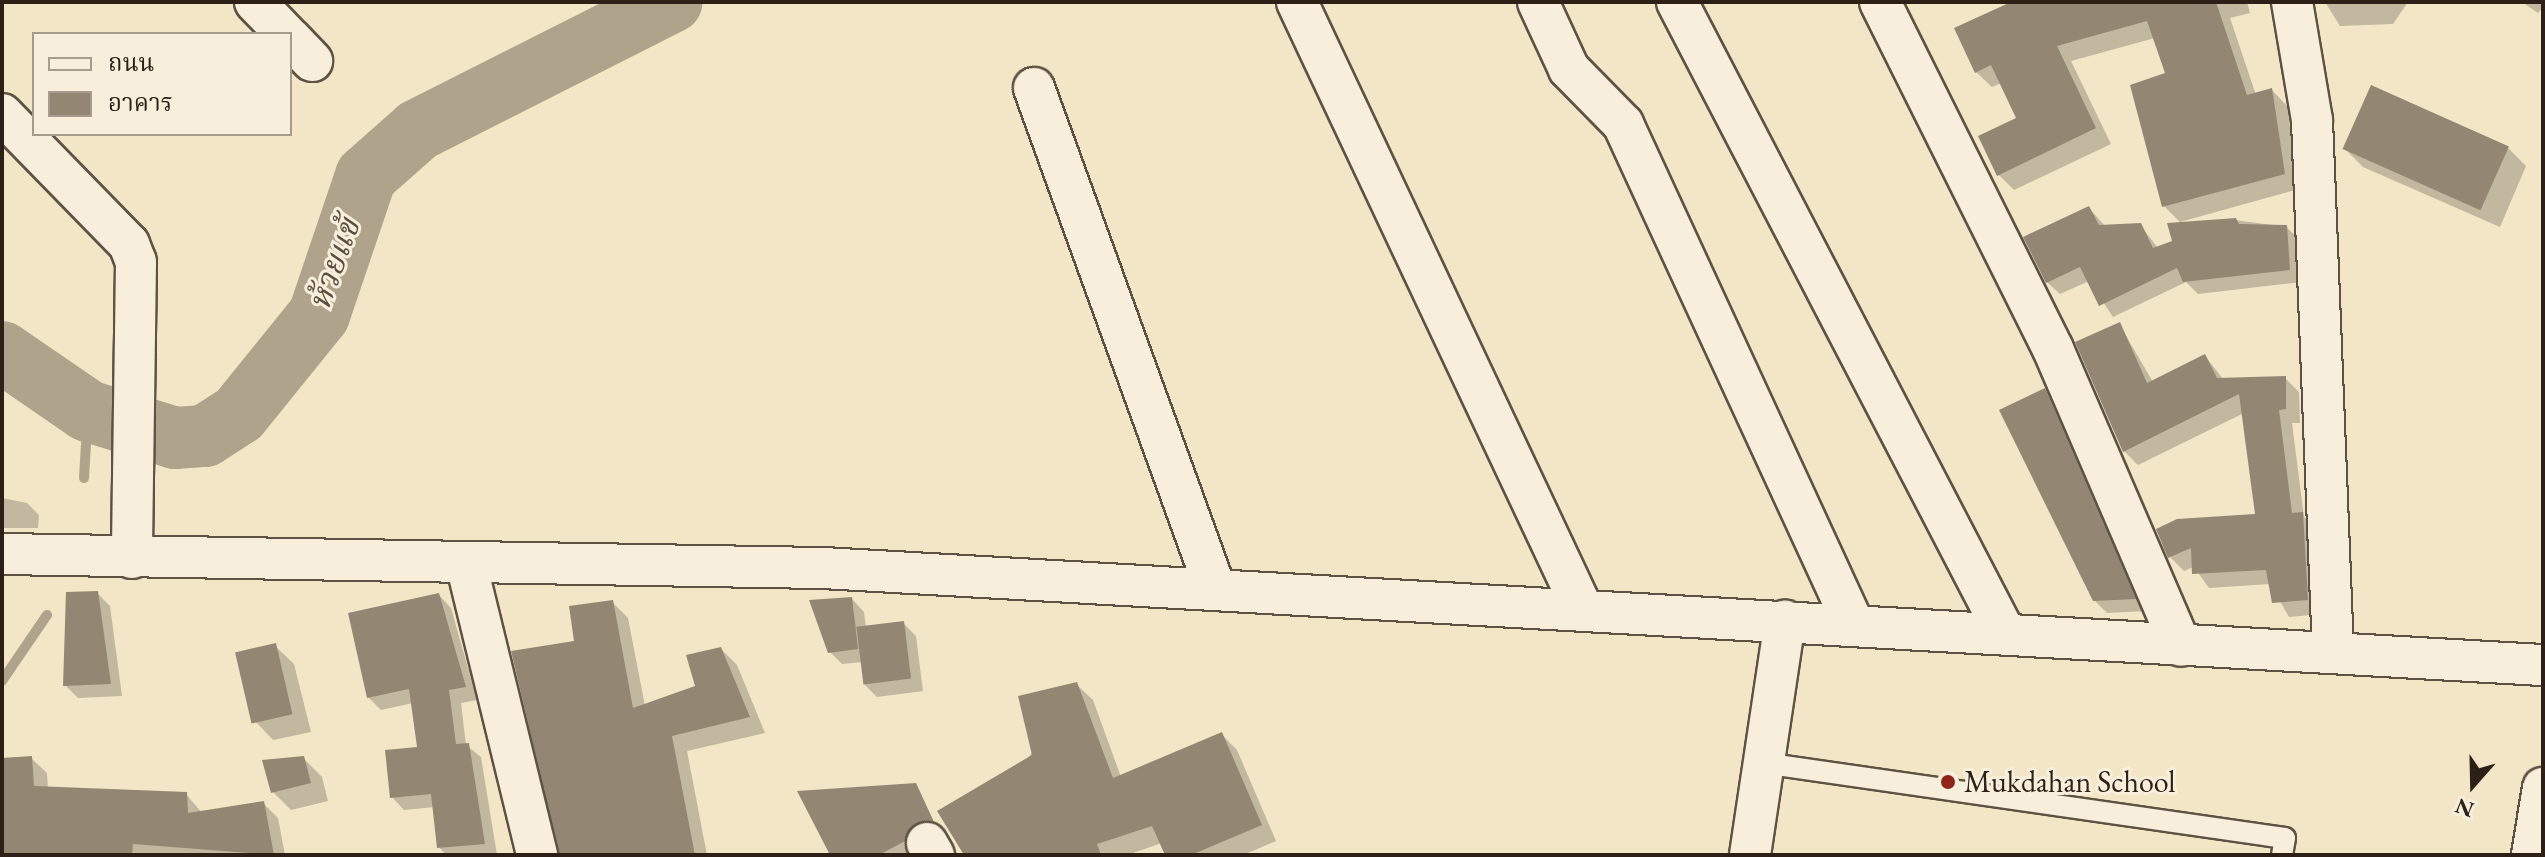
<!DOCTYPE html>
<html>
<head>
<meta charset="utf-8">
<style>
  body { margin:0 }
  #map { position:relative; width:2545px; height:857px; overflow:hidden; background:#f2e6c7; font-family:"EB Garamond","Noto Serif Thai",serif }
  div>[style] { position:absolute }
  .shadow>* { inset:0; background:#0003 }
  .stream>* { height:10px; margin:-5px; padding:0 5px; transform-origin:5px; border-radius:5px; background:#afa38b }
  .river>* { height:62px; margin:-31px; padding:0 31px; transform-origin:31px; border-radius:31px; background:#afa38b }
  .building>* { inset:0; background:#938773; transform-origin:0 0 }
  .roads { filter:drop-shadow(2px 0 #5e5243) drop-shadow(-2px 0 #5e5243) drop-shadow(0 2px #5e5243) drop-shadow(0 -2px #5e5243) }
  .service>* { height:20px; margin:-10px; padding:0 10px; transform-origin:10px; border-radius:10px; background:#f7efdb }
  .minor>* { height:40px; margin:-20px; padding:0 20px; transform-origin:20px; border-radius:20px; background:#f7efdb }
  .dots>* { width:22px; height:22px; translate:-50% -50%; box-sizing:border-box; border:4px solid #f7efdb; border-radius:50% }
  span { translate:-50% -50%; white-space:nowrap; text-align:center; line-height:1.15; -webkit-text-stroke:6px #f7efdb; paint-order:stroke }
  .poi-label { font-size:30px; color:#2d2017 }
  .left { translate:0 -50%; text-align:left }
  .water-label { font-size:32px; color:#5a4e40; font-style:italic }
  .frame { position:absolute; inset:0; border:4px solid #2d2017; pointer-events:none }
  .legend { position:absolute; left:32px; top:32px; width:260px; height:104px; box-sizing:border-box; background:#f7efdb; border:2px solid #a69c8d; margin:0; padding:10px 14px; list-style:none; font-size:24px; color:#2d2017 }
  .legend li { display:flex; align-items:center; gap:16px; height:40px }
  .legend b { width:40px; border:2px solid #a69c8d }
  .north { position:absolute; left:2433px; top:745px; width:80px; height:80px; -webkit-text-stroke:6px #f7efdb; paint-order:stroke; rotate:200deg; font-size:22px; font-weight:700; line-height:32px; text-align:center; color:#2d2017 }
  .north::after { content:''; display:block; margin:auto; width:28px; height:36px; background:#2d2017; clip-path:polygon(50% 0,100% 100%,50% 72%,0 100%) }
</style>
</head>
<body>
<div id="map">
  <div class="shadow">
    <i style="clip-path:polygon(2016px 2px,2247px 2px,2250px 13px,2230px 18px,2256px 95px,2272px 90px,2287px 106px,2299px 189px,2180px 222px,2164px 206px,2132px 87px,2167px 75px,2155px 38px,2071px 61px,2111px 144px,2014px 190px,1998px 174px,2018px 119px,2002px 83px,1992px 87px,1976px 72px)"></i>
    <i style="clip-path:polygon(2325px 2px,2408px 2px,2393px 24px,2340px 26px)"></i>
    <i style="clip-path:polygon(2522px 2px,2543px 2px,2543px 7px,2538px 13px)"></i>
    <i style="clip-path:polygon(2508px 148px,2526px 166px,2500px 227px,2363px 167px,2345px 149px)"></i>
    <i style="clip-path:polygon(2089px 208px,2105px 226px,2140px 225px,2158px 248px,2235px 220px,2286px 227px,2299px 239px,2302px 282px,2198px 294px,2186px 282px,2113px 317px,2089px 281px,2060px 294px,2047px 282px)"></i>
    <i style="clip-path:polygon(2119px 324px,2153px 382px,2205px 356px,2223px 379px,2285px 378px,2299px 392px,2300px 423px,2292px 423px,2304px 517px,2316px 528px,2321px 614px,2289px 617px,2270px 584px,2209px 588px,2194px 567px,2184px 571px,2170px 557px,2257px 516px,2244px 413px,2138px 465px,2124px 451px)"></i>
    <i style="clip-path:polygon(2044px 391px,2057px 403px,2147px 611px,2107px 613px,2094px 600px)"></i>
    <i style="clip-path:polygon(2px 498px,27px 503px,39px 515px,38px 528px,2px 528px)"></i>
    <i style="clip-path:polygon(97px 593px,110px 606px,122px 696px,78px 698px,65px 685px)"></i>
    <i style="clip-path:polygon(439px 595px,451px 608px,477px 700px,461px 703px,466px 745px,481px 757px,497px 855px,446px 855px,439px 847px,435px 807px,404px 810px,392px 797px,419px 749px,413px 703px,381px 710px,368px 697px)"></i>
    <i style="clip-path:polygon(852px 599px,864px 612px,866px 628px,903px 623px,916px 636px,923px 691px,877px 697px,864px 684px,862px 662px,842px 664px,830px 652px)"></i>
    <i style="clip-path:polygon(612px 602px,628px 618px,645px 706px,697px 687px,721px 649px,737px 665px,765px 733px,687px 751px,707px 855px,562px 855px,576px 643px)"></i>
    <i style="clip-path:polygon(275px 646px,294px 664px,311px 732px,273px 740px,255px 721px)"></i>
    <i style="clip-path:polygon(1076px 684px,1093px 700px,1121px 777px,1221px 734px,1237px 750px,1276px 841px,1243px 855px,1167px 855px,1162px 843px,1127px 855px,966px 855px)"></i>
    <i style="clip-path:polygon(31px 758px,47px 773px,48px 789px,186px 794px,202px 813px,263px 803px,278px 818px,285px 855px,2px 855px,2px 760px)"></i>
    <i style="clip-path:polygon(303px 758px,322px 777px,328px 801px,291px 810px,273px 792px)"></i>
    <i style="clip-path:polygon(888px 804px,912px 855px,833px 855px)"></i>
  </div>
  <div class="stream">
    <i style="left:84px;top:478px;width:67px;rotate:-86.6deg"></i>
    <i style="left:2px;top:681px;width:80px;rotate:-55.7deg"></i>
  </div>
  <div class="river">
    <i style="left:2px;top:352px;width:104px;rotate:34.5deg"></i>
    <i style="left:88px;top:411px;width:91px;rotate:17.2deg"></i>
    <i style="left:175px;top:438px;width:30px;rotate:-4deg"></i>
    <i style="left:205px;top:436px;width:40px;rotate:-32.9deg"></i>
    <i style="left:239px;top:414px;width:127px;rotate:-51.1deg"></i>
    <i style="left:319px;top:315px;width:147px;rotate:-71.3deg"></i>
    <i style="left:366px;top:176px;width:69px;rotate:-41.5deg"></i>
    <i style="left:418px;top:130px;width:284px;rotate:-26.8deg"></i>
  </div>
  <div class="building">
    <i style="clip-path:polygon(2011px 2px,2216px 2px,2247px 95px,2272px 88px,2285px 174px,2162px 207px,2130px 85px,2165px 73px,2147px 21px,2057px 46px,2096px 128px,1997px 176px,1978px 136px,2016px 118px,1991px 65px,1975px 73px,1954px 28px)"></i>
    <i style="left:2371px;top:85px;width:151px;height:70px;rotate:24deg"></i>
    <i style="clip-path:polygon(2089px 206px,2099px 225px,2141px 223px,2153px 248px,2172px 241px,2167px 223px,2236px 218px,2239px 224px,2287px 225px,2290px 270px,2183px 282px,2177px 268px,2099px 306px,2080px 267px,2046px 283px,2023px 237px)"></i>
    <i style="clip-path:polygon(2120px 322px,2147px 383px,2205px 354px,2217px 378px,2286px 376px,2286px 409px,2279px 410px,2292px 513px,2303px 512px,2308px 600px,2272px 603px,2266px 570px,2192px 574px,2191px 548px,2168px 558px,2156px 529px,2177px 519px,2255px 514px,2239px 394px,2123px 452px,2075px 342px)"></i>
    <i style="clip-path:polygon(2045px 388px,2136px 599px,2093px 601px,1999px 410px)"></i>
    <i style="clip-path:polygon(98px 591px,111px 684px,63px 686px,66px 592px)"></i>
    <i style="clip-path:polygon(439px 593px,466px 687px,449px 690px,456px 744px,469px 743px,485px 844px,437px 848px,431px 794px,390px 798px,385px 750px,417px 747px,409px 689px,367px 698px,348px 613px)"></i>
    <i style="clip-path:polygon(852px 597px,858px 649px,828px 653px,809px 600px)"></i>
    <i style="clip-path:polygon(613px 600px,633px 708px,695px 686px,686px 655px,721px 647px,750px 717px,672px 736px,695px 855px,559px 855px,511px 651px,574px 641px,569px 606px)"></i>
    <i style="left:904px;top:621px;width:58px;height:48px;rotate:83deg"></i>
    <i style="left:276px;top:643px;width:73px;height:42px;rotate:77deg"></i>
    <i style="clip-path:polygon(1077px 682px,1113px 778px,1222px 732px,1262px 825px,1191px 855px,1165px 855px,1152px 826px,1097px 844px,1101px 855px,964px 855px,937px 811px,1032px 755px,1018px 696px)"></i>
    <i style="clip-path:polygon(32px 756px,34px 786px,187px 792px,188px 813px,264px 801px,274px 855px,133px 844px,132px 855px,2px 855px,2px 758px)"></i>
    <i style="clip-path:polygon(304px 756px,311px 783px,271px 793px,262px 760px)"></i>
    <i style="clip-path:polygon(916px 783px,934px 822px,915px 824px,905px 841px,879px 855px,830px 855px,797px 791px)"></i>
  </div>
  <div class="roads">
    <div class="service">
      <i style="left:1763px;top:763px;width:527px;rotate:8.18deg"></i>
      <i style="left:2285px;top:838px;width:17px;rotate:100deg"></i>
    </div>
    <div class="minor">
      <i style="left:255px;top:2px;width:45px;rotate:45.9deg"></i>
      <i style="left:1297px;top:2px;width:672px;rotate:64.81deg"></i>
      <i style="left:1538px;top:2px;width:74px;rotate:65.2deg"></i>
      <i style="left:1569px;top:69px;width:77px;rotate:45.5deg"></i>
      <i style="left:1623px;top:124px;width:552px;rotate:65.25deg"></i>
      <i style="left:1677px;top:2px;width:713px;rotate:62.54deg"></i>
      <i style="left:1880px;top:2px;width:388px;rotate:63.5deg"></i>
      <i style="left:2053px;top:349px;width:323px;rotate:66.7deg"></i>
      <i style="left:2292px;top:2px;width:120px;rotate:80.4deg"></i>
      <i style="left:2312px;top:120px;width:533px;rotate:87.74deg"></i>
      <i style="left:290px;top:38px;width:32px;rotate:46deg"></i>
      <i style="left:1034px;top:88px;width:532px;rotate:70.1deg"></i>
      <i style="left:2px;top:114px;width:182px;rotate:45.7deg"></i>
      <i style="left:129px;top:244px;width:19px;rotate:69deg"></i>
      <i style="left:136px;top:262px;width:296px;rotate:90.8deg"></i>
      <i style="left:2px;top:554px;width:821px;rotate:0.98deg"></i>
      <i style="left:823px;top:568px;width:1723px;rotate:3.23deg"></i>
      <i style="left:466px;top:563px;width:301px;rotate:76.3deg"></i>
      <i style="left:927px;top:843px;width:14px;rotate:60deg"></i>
      <i style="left:1750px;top:855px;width:237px;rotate:-81.5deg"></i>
      <i style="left:2532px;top:855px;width:68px;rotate:-80.7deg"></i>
    </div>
  </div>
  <div class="dots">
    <i style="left:1948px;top:782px;background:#8f2418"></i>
  </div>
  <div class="poi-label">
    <span class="left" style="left:1964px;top:782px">Mukdahan School</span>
  </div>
  <div class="water-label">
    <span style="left:334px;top:264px;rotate:-70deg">ห้วยแข้</span>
  </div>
  <div class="frame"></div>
  <ul class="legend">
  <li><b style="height:10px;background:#f7efdb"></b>ถนน</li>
  <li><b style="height:22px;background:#938773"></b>อาคาร</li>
  </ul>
  <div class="north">N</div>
</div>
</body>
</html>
